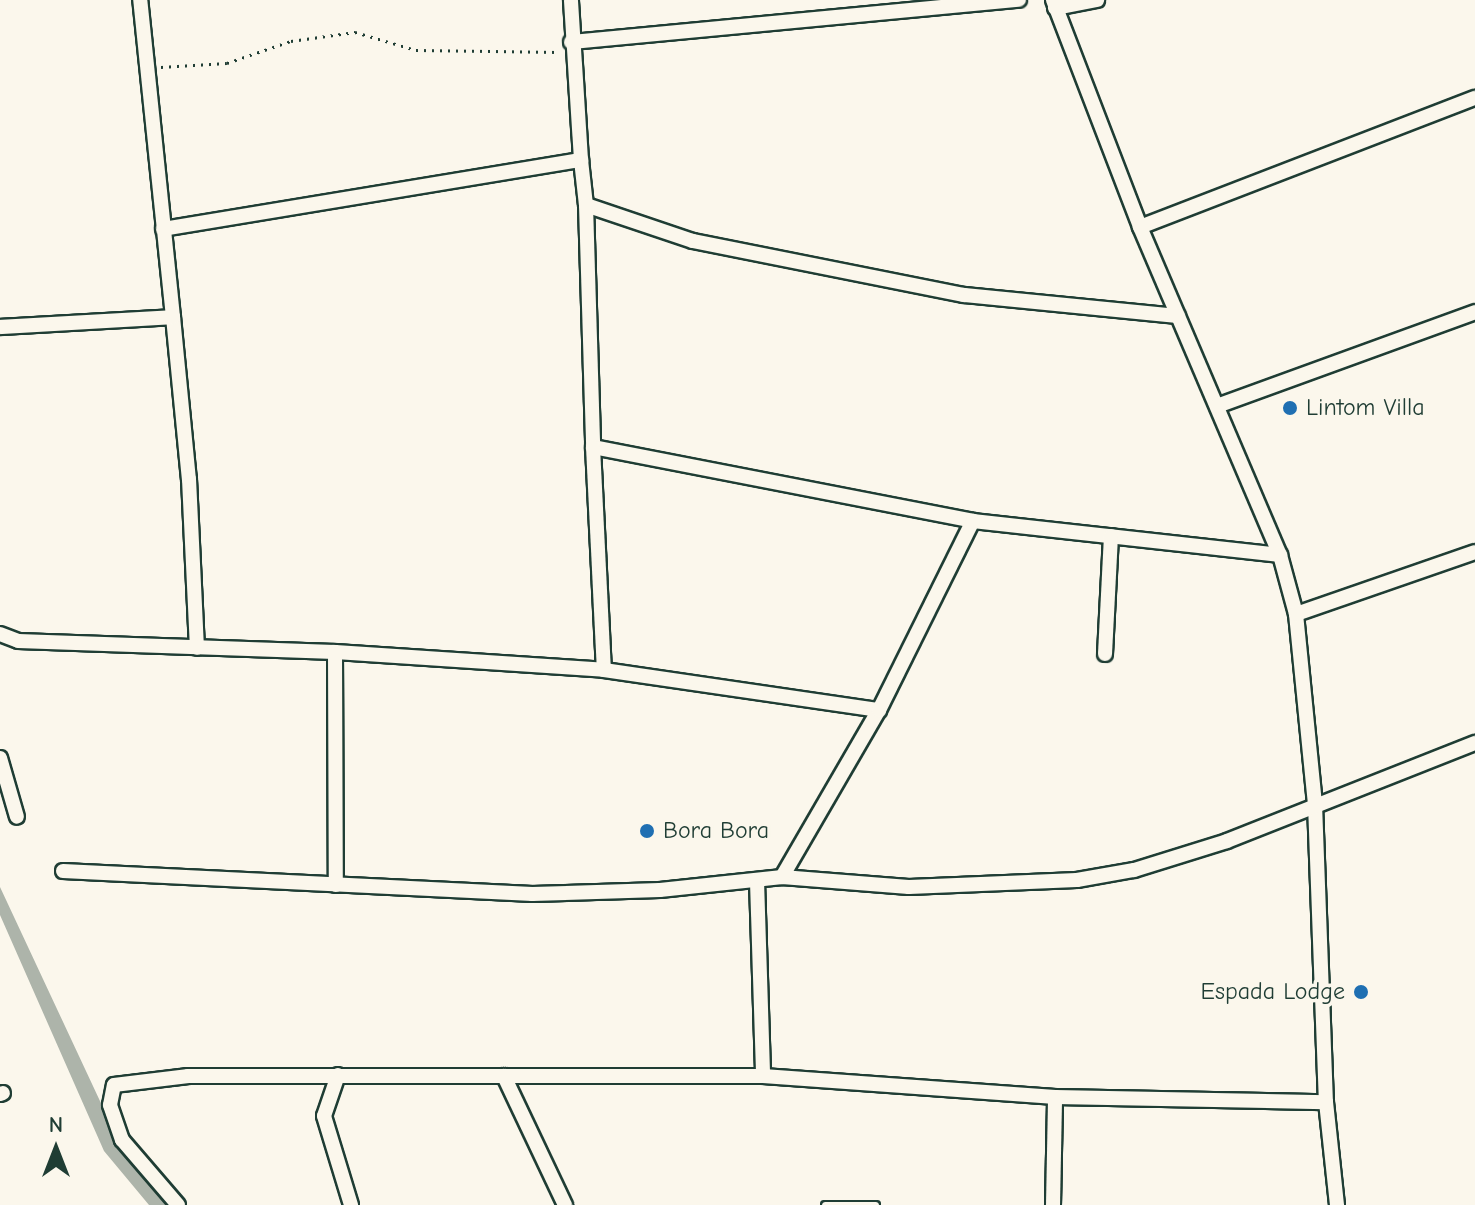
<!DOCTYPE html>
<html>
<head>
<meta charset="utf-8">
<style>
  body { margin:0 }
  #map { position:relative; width:1475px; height:1205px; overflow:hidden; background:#fbf7ec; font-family:"Comic Neue",sans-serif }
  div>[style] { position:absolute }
  .water>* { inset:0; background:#adb4aa }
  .path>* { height:3px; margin-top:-1.5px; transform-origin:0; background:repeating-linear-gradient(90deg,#1f3d34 0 2px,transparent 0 8px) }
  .roads { filter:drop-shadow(2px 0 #1f3d34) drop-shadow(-2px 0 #1f3d34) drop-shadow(0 2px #1f3d34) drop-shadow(0 -2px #1f3d34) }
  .lane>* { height:7px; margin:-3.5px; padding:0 3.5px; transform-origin:3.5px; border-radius:3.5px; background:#fbf7ec }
  .street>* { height:14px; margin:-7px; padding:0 7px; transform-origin:7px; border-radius:7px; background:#fbf7ec }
  .dots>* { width:22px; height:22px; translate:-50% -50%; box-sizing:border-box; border:4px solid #fbf7ec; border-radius:50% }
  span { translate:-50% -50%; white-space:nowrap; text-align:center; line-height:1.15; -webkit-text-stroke:7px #fbf7ec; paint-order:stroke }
  .poi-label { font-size:24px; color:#1f3d34 }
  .left { translate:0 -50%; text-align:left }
  .right { translate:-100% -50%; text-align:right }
  .north { position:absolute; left:16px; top:1109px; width:80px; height:80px; -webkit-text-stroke:6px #fbf7ec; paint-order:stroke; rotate:0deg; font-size:22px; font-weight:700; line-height:32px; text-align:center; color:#1f3d34 }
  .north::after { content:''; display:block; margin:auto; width:28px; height:36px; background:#1f3d34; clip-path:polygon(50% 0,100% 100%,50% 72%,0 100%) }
</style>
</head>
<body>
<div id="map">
  <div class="water">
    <i style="clip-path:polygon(0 887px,121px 1146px,169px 1205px,149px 1205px,104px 1151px,0 915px)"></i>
  </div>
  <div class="path">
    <i style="left:161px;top:67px;width:66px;rotate:-3.5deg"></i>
    <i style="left:227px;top:63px;width:68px;rotate:-19deg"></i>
    <i style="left:291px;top:41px;width:65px;rotate:-8deg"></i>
    <i style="left:355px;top:32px;width:64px;rotate:16.4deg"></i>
    <i style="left:416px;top:50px;width:142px;rotate:0.8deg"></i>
  </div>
  <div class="roads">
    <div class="lane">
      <i style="left:825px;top:1205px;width:50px"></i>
    </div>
    <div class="street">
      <i style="left:1053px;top:0;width:243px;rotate:69deg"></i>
      <i style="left:1140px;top:227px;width:357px;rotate:66.9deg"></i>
      <i style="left:1280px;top:555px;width:61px;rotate:74.8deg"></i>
      <i style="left:1296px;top:614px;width:191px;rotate:84.3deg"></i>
      <i style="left:1315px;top:804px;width:298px;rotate:87.9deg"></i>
      <i style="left:1326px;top:1102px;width:104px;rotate:83.9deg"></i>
      <i style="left:1055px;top:8px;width:43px;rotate:-10.8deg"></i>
      <i style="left:571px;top:42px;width:450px;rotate:-5.4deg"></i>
      <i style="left:581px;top:160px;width:45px;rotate:83.7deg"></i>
      <i style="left:586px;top:205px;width:113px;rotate:18.6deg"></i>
      <i style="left:693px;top:241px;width:276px;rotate:11.3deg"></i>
      <i style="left:964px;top:295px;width:215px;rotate:5.6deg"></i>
      <i style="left:586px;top:205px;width:242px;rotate:88.3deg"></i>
      <i style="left:593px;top:447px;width:387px;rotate:11deg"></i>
      <i style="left:973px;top:521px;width:309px;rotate:6.3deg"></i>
      <i style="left:1140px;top:227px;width:359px;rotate:-21.1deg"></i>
      <i style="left:163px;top:229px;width:424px;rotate:-9.4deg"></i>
      <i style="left:581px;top:160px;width:160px;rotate:-93.6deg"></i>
      <i style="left:173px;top:317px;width:163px;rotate:84.4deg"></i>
      <i style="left:189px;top:479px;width:169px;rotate:87.3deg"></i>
      <i style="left:0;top:327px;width:173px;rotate:-3.3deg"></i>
      <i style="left:173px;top:317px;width:319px;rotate:-95.9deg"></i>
      <i style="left:1217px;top:406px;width:275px;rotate:-20deg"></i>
      <i style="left:593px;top:447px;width:223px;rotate:87.2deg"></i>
      <i style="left:1296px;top:614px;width:189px;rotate:-19.1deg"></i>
      <i style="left:0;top:634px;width:19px;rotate:21deg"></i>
      <i style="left:18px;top:641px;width:317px;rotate:2deg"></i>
      <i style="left:335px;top:652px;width:270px;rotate:3.8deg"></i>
      <i style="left:604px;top:670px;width:278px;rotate:8.3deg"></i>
      <i style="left:335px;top:652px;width:233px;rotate:89.8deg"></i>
      <i style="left:1105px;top:654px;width:118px;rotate:-87.1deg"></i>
      <i style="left:0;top:758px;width:61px;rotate:73.9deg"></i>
      <i style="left:63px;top:871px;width:470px;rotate:2.8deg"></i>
      <i style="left:532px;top:894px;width:128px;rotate:-1.8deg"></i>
      <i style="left:660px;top:890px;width:123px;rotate:-6.1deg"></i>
      <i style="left:782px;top:877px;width:127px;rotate:4.5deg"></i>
      <i style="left:909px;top:887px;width:168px;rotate:-2.4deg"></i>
      <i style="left:1077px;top:880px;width:58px;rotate:-10deg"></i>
      <i style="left:1134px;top:870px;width:97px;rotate:-17.3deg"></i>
      <i style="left:1227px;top:841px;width:267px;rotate:-21.6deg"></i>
      <i style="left:782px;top:877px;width:193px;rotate:-59.9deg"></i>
      <i style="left:879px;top:710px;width:211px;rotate:-63.6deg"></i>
      <i style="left:757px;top:881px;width:195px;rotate:88.2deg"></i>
      <i style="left:338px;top:1075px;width:43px;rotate:108.9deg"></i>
      <i style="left:324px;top:1116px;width:93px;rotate:73.1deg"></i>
      <i style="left:504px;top:1076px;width:143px;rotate:64.7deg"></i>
      <i style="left:0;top:1094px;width:3px;rotate:-18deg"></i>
      <i style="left:178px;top:1205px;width:86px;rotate:-130.7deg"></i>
      <i style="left:122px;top:1140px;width:37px;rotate:-109deg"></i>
      <i style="left:110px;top:1105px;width:20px;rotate:-79deg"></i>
      <i style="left:114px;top:1085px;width:75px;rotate:-6.9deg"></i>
      <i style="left:188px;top:1076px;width:575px"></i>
      <i style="left:763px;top:1076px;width:293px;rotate:4.1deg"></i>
      <i style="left:1055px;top:1097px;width:271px;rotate:1.1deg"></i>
      <i style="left:1053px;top:1205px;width:108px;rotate:-88.9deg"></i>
    </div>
  </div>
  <div class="dots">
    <i style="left:1290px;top:408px;background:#1f6fb2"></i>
    <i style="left:647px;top:831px;background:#1f6fb2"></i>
    <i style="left:1361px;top:992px;background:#1f6fb2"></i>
  </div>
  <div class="poi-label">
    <span class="left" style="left:1306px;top:408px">Lintom Villa</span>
    <span class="left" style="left:663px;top:831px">Bora Bora</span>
    <span class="right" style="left:1345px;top:992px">Espada Lodge</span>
  </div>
  <div class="north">N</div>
</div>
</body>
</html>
